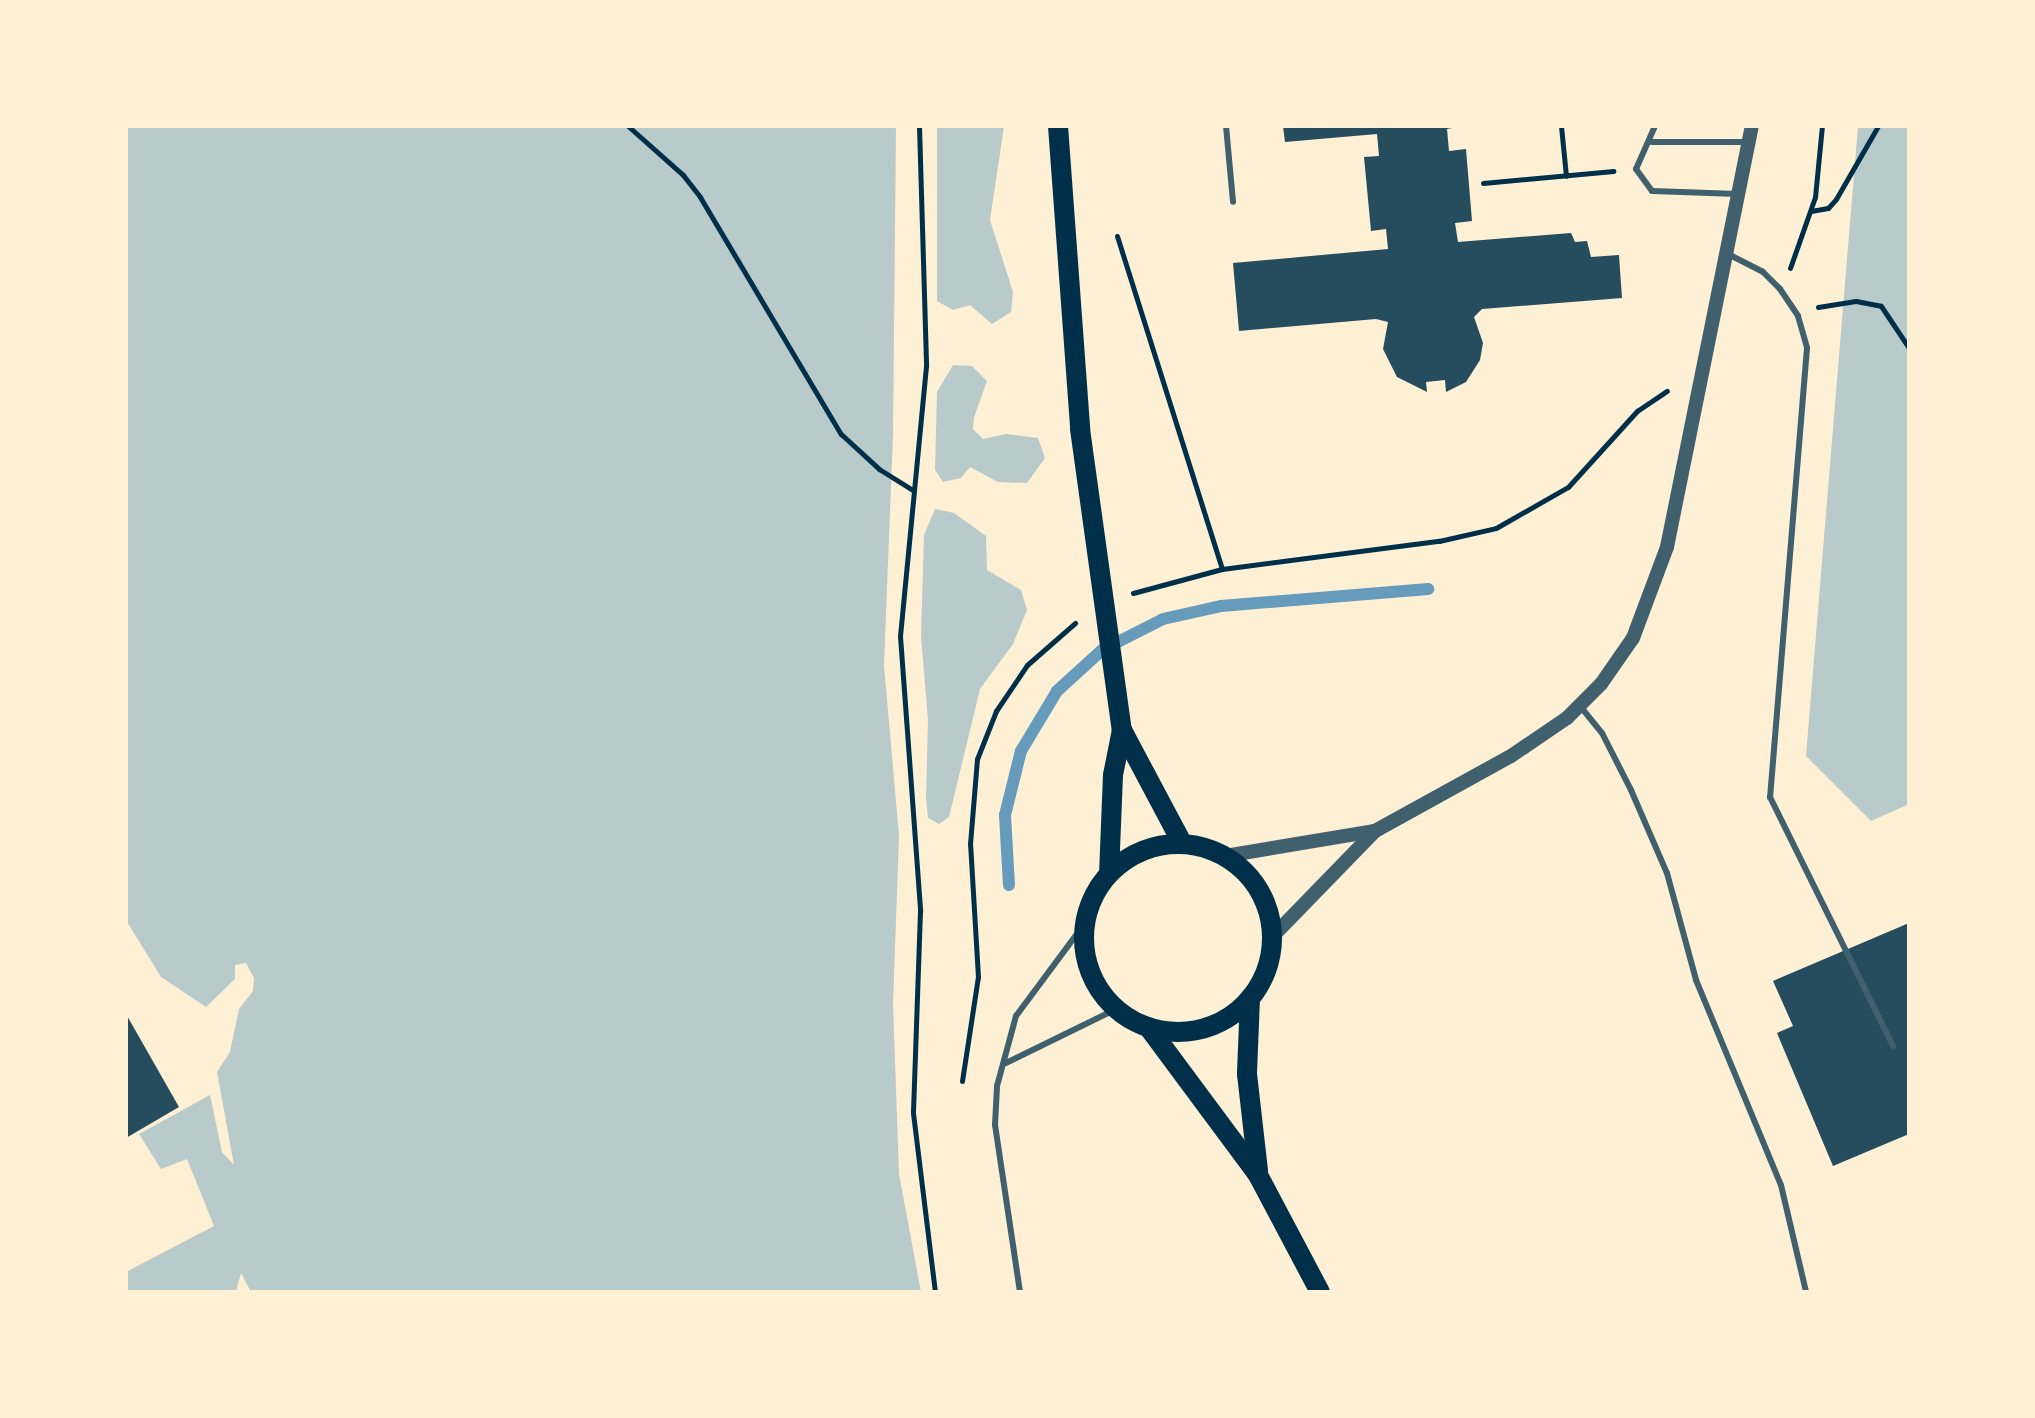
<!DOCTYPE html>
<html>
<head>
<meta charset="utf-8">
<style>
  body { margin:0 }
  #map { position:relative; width:2035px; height:1418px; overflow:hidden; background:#fdf0d5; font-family:Arial,sans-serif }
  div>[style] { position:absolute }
  .green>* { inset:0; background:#b9caca }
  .stream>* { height:12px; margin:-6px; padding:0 6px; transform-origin:6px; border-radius:6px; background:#669bbc }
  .building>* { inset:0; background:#264d5e }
  .path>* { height:5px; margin:-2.5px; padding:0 2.5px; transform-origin:2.5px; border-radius:2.5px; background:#003049 }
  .service>* { height:6px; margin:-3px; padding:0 3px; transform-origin:3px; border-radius:3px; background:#3f606c }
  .tertiary>* { height:14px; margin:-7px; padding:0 7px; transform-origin:7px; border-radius:7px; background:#3f606c }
  .primary>* { height:20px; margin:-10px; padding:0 10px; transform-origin:10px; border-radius:10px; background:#003049 }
  .primary>.ring { margin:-10px; padding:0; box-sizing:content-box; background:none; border:20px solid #003049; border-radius:50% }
  span { translate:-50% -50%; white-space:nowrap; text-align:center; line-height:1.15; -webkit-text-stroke:6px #fdf0d5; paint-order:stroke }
  .frame { position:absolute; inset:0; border:128px solid #fdf0d5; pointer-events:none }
</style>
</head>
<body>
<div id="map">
  <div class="green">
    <i style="clip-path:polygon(126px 126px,896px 126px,893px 435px,884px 665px,899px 836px,893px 1004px,899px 1174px,921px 1292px,251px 1292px,241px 1273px,236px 1292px,126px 1292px,126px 1272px,214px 1226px,187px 1159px,161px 1169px,139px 1134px,210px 1095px,222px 1152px,234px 1165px,217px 1072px,230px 1052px,239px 1009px,253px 991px,254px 978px,246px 963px,235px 965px,235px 979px,206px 1007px,161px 977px,126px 920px)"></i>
    <i style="clip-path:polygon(937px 126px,1004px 126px,990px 220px,1013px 292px,1011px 312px,992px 324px,970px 305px,953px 310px,937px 301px)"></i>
    <i style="clip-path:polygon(1858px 126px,1909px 126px,1909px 804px,1871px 821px,1806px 756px)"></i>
    <i style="clip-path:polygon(953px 365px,972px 366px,987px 381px,974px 417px,973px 429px,983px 439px,1006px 434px,1038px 438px,1045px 458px,1027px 483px,998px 482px,970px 467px,961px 478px,943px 482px,935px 470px,937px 392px)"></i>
    <i style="clip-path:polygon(935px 509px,954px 513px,986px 536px,987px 570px,1021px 590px,1027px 610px,1013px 644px,980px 689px,949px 817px,939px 824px,928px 818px,926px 799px,928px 720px,921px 636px,924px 535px)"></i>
  </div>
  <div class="stream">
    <i style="left:1009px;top:885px;width:70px;rotate:-93.3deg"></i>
    <i style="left:1005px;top:815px;width:66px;rotate:-76deg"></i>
    <i style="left:1021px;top:751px;width:70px;rotate:-59deg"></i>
    <i style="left:1057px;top:691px;width:61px;rotate:-42.3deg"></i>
    <i style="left:1102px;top:650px;width:68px;rotate:-26.9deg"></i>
    <i style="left:1163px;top:619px;width:59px;rotate:-12.6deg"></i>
    <i style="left:1221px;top:606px;width:208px;rotate:-4.7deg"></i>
  </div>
  <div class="building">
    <i style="clip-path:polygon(1283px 126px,1462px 126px,1447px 129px,1449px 151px,1466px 149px,1472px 221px,1455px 223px,1458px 242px,1571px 233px,1575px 242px,1587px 241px,1591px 257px,1619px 255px,1622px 298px,1482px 309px,1474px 317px,1483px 343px,1480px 360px,1466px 382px,1446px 392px,1445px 380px,1426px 382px,1427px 392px,1397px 377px,1383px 349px,1388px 322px,1376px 319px,1239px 331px,1233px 263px,1388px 249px,1386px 229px,1371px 231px,1364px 157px,1379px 156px,1377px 134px,1285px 142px)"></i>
    <i style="clip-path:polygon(1909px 923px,1909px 1134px,1833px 1166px,1777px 1033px,1793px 1026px,1773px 981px)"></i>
    <i style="clip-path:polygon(126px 1014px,179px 1107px,126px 1138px)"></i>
  </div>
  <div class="path">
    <i style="left:628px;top:126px;width:74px;rotate:41.7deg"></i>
    <i style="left:683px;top:175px;width:28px;rotate:52deg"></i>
    <i style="left:700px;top:197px;width:276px;rotate:59.3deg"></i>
    <i style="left:841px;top:434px;width:52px;rotate:42.6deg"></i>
    <i style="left:879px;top:469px;width:40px;rotate:32deg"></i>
    <i style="left:919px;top:126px;width:240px;rotate:88.3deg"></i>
    <i style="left:926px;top:366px;width:271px;rotate:95.5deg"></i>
    <i style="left:900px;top:636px;width:276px;rotate:85.8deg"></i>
    <i style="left:920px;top:911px;width:202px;rotate:92deg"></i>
    <i style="left:913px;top:1113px;width:180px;rotate:83deg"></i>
    <i style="left:1561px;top:126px;width:50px;rotate:84.3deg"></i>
    <i style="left:1483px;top:183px;width:131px;rotate:-5.3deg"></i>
    <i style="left:1811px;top:211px;width:17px;rotate:-10deg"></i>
    <i style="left:1828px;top:208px;width:12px;rotate:-48deg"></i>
    <i style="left:1836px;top:199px;width:84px;rotate:-60.1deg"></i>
    <i style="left:1117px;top:236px;width:349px;rotate:72.5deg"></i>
    <i style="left:1790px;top:268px;width:75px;rotate:-70.6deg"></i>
    <i style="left:1815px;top:197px;width:71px;rotate:-84.4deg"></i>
    <i style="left:1818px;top:307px;width:38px;rotate:-9deg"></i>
    <i style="left:1856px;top:301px;width:25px;rotate:11deg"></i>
    <i style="left:1881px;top:306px;width:50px;rotate:56.3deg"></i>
    <i style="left:1133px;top:593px;width:92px;rotate:-15.1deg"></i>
    <i style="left:1222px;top:569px;width:219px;rotate:-7.4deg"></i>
    <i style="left:1439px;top:541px;width:58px;rotate:-12.8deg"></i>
    <i style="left:1496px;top:528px;width:83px;rotate:-29.7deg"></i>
    <i style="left:1568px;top:487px;width:103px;rotate:-47.8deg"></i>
    <i style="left:1637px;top:411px;width:36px;rotate:-34deg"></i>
    <i style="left:962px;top:1081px;width:105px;rotate:-81.3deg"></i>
    <i style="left:978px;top:977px;width:133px;rotate:-93.4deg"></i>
    <i style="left:970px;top:844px;width:85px;rotate:-85.3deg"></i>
    <i style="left:977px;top:759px;width:52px;rotate:-68.4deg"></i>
    <i style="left:996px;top:711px;width:55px;rotate:-56deg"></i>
    <i style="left:1027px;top:665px;width:64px;rotate:-41.2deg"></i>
  </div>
  <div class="service">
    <i style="left:1226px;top:126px;width:76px;rotate:84.7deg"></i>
    <i style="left:1655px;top:126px;width:47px;rotate:113.8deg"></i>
    <i style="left:1636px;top:169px;width:27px;rotate:54deg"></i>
    <i style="left:1652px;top:191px;width:86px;rotate:2deg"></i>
    <i style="left:1652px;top:142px;width:96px"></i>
    <i style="left:1728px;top:254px;width:39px;rotate:27deg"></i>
    <i style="left:1763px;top:272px;width:24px;rotate:45deg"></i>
    <i style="left:1780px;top:289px;width:32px;rotate:56deg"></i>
    <i style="left:1798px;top:316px;width:33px;rotate:74deg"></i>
    <i style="left:1807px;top:348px;width:451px;rotate:94.7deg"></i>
    <i style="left:1770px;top:797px;width:278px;rotate:63.7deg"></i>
    <i style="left:1580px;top:706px;width:35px;rotate:51deg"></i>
    <i style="left:1602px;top:733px;width:64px;rotate:63deg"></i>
    <i style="left:1631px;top:790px;width:90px;rotate:66.6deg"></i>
    <i style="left:1667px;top:873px;width:111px;rotate:74.8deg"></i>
    <i style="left:1696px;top:980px;width:222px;rotate:67.5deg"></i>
    <i style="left:1781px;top:1185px;width:110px;rotate:76.8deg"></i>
    <i style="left:1006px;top:1063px;width:123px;rotate:-26.1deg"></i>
    <i style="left:1020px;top:1292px;width:169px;rotate:-98.5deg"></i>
    <i style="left:995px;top:1125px;width:39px;rotate:-87deg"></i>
    <i style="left:997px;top:1086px;width:73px;rotate:-74.8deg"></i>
    <i style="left:1016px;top:1016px;width:116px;rotate:-53.4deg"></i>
  </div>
  <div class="tertiary">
    <i style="left:1225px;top:856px;width:152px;rotate:-9.5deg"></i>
    <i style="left:1272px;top:937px;width:148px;rotate:-45.8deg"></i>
    <i style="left:1375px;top:831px;width:155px;rotate:-28.9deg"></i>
    <i style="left:1511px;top:756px;width:68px;rotate:-34.2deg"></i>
    <i style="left:1567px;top:718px;width:48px;rotate:-45deg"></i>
    <i style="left:1601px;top:684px;width:56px;rotate:-55.2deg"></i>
    <i style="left:1633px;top:638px;width:97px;rotate:-69.5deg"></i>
    <i style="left:1667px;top:547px;width:429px;rotate:-78.6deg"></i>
  </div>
  <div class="primary">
    <i style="left:1058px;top:126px;width:304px;rotate:85.8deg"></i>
    <i style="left:1080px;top:429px;width:304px;rotate:82.1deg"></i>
    <i style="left:1122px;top:730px;width:46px;rotate:101.3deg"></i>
    <i style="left:1113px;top:775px;width:98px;rotate:92.3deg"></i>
    <i style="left:1122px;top:730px;width:128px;rotate:62deg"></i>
    <i class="ring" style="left:1084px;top:844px;width:168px;height:168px"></i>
    <i style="left:1250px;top:998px;width:76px;rotate:92.3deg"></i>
    <i style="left:1247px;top:1074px;width:98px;rotate:83.5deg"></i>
    <i style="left:1149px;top:1028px;width:183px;rotate:53.4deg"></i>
    <i style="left:1258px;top:1175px;width:132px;rotate:62.1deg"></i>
  </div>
  <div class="frame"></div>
</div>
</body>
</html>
